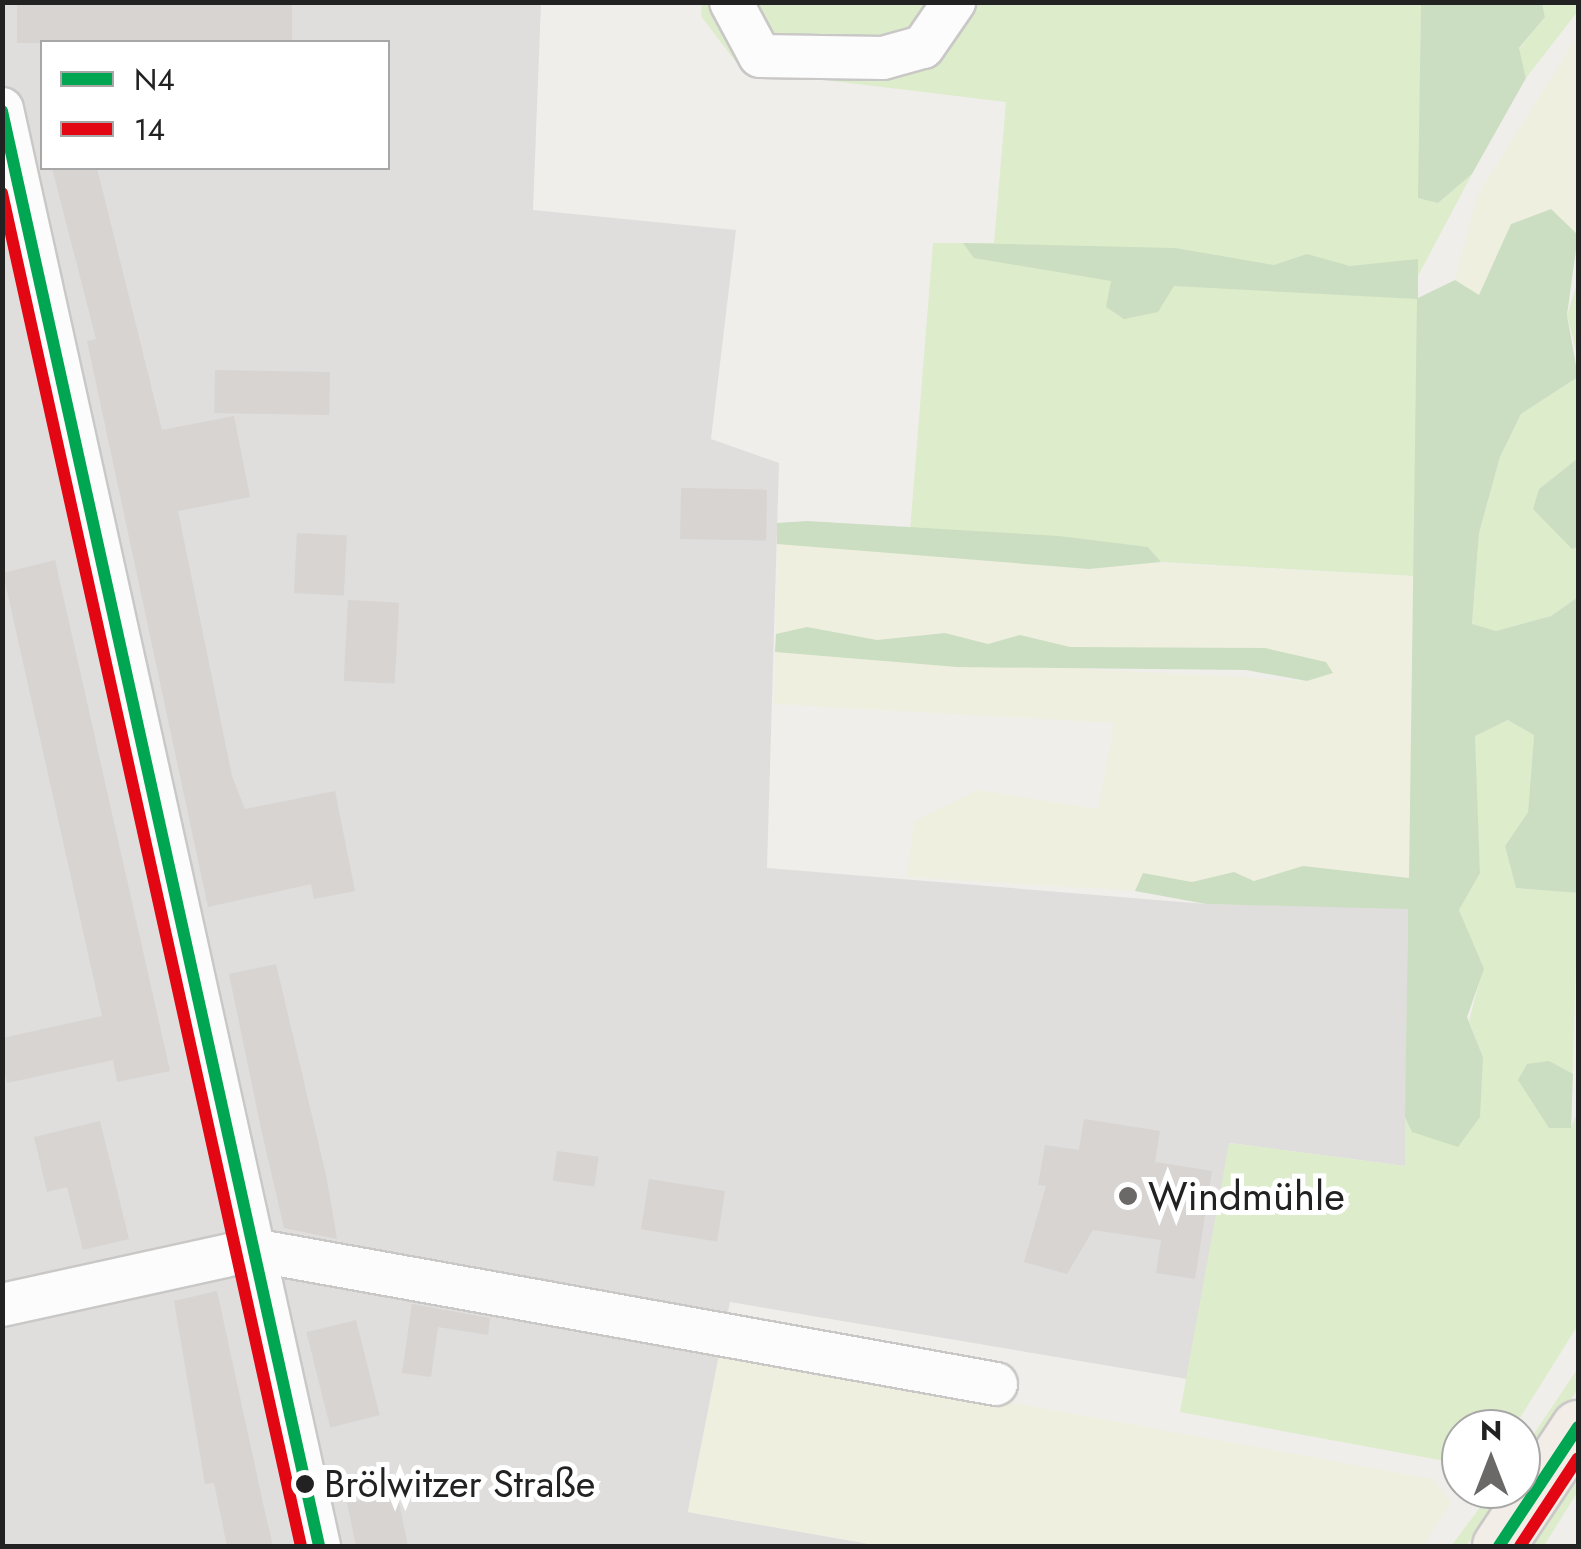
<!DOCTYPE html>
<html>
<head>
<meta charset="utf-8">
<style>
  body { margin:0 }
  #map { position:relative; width:1581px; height:1549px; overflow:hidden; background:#f0eeeb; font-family:Jost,sans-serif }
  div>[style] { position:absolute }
  .residential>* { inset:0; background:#dfdedc }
  .farmland>* { inset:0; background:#efefdf }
  .grass>* { inset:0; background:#ddeccb }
  .forest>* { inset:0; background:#cbdec1 }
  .building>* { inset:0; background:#d7d4d2; transform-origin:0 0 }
  .roads { filter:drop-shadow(2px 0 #c9c8c7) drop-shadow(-2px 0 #c9c8c7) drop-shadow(0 2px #c9c8c7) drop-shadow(0 -2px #c9c8c7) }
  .minor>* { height:42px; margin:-21px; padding:0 21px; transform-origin:21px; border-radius:21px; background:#fdfcfc }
  .major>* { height:52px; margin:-26px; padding:0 26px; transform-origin:26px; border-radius:26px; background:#f3ede7 }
  .bus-1>* { height:12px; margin:-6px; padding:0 6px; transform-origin:6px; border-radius:6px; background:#00a651 }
  .bus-2>* { height:12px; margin:-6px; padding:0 6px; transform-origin:6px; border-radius:6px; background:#e30613 }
  .dots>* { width:28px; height:28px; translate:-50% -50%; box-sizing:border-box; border:5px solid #fff; border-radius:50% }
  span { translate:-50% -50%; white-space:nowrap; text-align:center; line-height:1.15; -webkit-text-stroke:10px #fff; paint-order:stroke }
  .bus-label { font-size:38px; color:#222 }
  .left { translate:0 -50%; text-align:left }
  .poi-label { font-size:40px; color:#222 }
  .frame { position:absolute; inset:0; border:5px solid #222; pointer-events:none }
  .legend { position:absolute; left:40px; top:40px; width:350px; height:130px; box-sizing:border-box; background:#fff; border:2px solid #a7a7a7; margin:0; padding:12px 18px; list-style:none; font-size:30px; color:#222 }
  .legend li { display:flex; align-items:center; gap:20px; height:50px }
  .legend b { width:50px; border:2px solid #a7a7a7 }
  .north { position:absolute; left:1441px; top:1409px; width:100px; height:100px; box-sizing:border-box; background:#fff; border:2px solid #a7a7a7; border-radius:50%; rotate:0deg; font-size:28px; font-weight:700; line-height:40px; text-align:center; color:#222 }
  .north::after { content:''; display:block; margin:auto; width:35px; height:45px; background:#6a6968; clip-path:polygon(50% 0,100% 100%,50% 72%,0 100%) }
</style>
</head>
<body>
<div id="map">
  <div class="residential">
    <i style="clip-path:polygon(evenodd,3px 3px,541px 3px,533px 210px,736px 230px,711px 439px,779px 463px,767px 868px,1206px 904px,1408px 908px,1405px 1166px,1230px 1143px,1187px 1379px,730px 1302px,688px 1512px,881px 1546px,3px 1546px,3px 3px,42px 42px,388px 42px,388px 168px,42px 168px,42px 42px)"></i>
  </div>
  <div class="farmland">
    <i style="clip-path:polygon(1578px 35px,1578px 235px,1550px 209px,1511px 224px,1479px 295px,1455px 280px,1477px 196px)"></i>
    <i style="clip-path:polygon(777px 544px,1414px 576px,1409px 878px,1303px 866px,1254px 881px,1234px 872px,1192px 882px,1143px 873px,1135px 891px,907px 877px,914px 821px,978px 790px,1098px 809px,1114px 723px,774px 704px,775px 652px,1307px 681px,1265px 648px,1070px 648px,1020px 635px,989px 644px,945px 633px,877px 640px,807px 627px,776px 634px)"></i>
    <i style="clip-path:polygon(720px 1350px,1433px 1479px,1451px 1502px,1423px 1546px,881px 1546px,688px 1512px)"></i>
  </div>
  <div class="grass">
    <i style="clip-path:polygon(702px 2px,1421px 3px,1419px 197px,1438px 203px,1472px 174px,1418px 276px,1414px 576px,1161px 562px,1148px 547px,910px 531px,933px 243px,994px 243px,1006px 102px,742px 70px,701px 16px)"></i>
    <i style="clip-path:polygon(1542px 3px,1578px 3px,1578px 11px,1526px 78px,1519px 49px,1545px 17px)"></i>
    <i style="clip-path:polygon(1578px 281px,1578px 359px,1567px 315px)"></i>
    <i style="clip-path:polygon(1578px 377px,1578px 458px,1539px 489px,1578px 547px,1578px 597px,1551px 616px,1496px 631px,1472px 625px,1479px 533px,1500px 457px,1521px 414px)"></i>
    <i style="clip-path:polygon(1508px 720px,1534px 735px,1528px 812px,1505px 846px,1516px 888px,1578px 893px,1571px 1127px,1578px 1111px,1578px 1325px,1513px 1429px,1461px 1429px,1461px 1464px,1180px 1412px,1229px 1143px,1405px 1166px,1405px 1117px,1413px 1132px,1483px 1057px,1469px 1021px,1483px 969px,1459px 910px,1480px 873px,1474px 736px)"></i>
    <i style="clip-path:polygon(1578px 1368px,1578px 1389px,1521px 1474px,1521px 1453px)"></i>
    <i style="clip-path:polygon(1578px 1468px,1578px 1491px,1544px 1546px,1530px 1546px)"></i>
    <i style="clip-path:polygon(1494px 1489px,1509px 1489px,1466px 1546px,1451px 1546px)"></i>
  </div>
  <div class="forest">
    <i style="clip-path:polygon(1421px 3px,1542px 3px,1545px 17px,1519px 48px,1526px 78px,1472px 174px,1438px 203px,1418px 198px)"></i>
    <i style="clip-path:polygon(1551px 209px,1578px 235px,1567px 315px,1578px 377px,1521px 414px,1500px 457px,1479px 533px,1472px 624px,1496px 631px,1551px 616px,1578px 597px,1578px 893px,1516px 888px,1505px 846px,1528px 812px,1534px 735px,1508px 720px,1475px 736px,1480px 873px,1459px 910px,1484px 969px,1467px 1017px,1483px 1057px,1480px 1117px,1458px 1147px,1412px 1132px,1405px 1117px,1408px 909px,1206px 904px,1135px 891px,1143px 873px,1192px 882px,1234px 872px,1254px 881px,1303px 866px,1409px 878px,1417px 299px,1174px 286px,1158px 312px,1124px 319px,1106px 307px,1111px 281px,974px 258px,963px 243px,1175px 248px,1274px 265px,1307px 254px,1350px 266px,1418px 259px,1418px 298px,1455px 280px,1479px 295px,1511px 224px)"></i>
    <i style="clip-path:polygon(1578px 458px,1578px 547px,1572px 549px,1533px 509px,1539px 489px)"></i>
    <i style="clip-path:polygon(807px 521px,1059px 536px,1148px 547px,1161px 562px,1089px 569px,777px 544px,777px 523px)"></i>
    <i style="clip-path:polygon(807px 627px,877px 640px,945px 633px,988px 644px,1020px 635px,1070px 647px,1265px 648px,1326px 662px,1333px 673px,1307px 681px,1246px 670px,957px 667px,775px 652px,776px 634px)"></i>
    <i style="clip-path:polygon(1549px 1061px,1573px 1074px,1571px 1128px,1549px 1128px,1518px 1080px,1527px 1064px)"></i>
  </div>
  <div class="building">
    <i style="left:17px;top:2px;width:275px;height:41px"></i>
    <i style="clip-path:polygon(52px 168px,97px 168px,162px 430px,234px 416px,250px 497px,178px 511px,232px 776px,245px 809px,335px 791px,355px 891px,314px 899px,311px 884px,208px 907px,87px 341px,96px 339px)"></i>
    <i style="left:215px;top:370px;width:115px;height:43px;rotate:1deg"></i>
    <i style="left:681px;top:488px;width:86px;height:51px;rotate:1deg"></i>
    <i style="left:297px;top:533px;width:50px;height:60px;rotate:3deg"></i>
    <i style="clip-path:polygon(55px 560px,170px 1071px,117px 1082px,113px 1060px,7px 1083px,2px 1064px,2px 1038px,102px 1016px,3px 573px)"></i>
    <i style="left:348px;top:600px;width:51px;height:81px;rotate:3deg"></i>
    <i style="clip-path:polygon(276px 964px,326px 1175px,337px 1239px,284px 1228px,262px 1133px,229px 974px)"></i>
    <i style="clip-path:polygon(1084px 1119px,1160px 1131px,1155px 1162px,1212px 1171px,1195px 1279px,1156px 1273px,1161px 1240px,1093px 1230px,1067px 1274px,1024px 1262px,1046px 1186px,1038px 1185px,1045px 1145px,1079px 1150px)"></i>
    <i style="clip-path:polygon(100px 1121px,129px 1239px,83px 1250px,67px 1187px,47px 1192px,34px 1137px)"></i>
    <i style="left:557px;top:1151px;width:42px;height:30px;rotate:8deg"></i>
    <i style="left:649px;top:1179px;width:77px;height:51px;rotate:9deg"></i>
    <i style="clip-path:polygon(217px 1291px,264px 1508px,273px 1546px,227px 1546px,214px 1483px,205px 1484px,174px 1301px)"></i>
    <i style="clip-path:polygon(412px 1304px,490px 1318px,488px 1335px,438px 1327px,431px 1377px,402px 1373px)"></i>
    <i style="left:356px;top:1320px;width:98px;height:51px;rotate:76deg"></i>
    <i style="clip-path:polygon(397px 1493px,408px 1546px,356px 1546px,347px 1503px)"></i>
  </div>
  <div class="roads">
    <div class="minor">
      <i style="left:731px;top:2px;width:61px;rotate:61.8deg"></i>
      <i style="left:760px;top:56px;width:123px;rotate:0.9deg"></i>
      <i style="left:883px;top:58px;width:41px;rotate:-15.4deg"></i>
      <i style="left:923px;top:47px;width:55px;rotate:-55.4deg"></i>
      <i style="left:2px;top:109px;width:1472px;rotate:77.56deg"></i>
      <i style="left:2px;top:1305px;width:257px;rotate:-12.4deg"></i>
      <i style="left:253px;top:1250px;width:755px;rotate:10.22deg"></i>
    </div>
    <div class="major">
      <i style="left:1499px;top:1546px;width:143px;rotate:-56.4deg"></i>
    </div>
  </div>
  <div class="bus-1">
    <i style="left:2px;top:111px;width:1470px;rotate:77.54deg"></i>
    <i style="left:1499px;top:1546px;width:143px;rotate:-56.4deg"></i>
  </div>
  <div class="bus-2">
    <i style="left:2px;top:193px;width:1386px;rotate:77.54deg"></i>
    <i style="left:1520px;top:1546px;width:105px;rotate:-56.6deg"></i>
  </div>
  <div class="dots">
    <i style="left:1128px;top:1196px;background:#6a6968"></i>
    <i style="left:305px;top:1484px;background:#222"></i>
  </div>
  <div class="bus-label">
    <span class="left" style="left:324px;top:1484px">Brölwitzer Straße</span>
  </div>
  <div class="poi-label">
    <span class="left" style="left:1148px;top:1196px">Windmühle</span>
  </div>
  <div class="frame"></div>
  <ul class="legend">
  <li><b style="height:12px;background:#00a651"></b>N4</li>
  <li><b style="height:12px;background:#e30613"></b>14</li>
  </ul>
  <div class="north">N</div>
</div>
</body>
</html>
